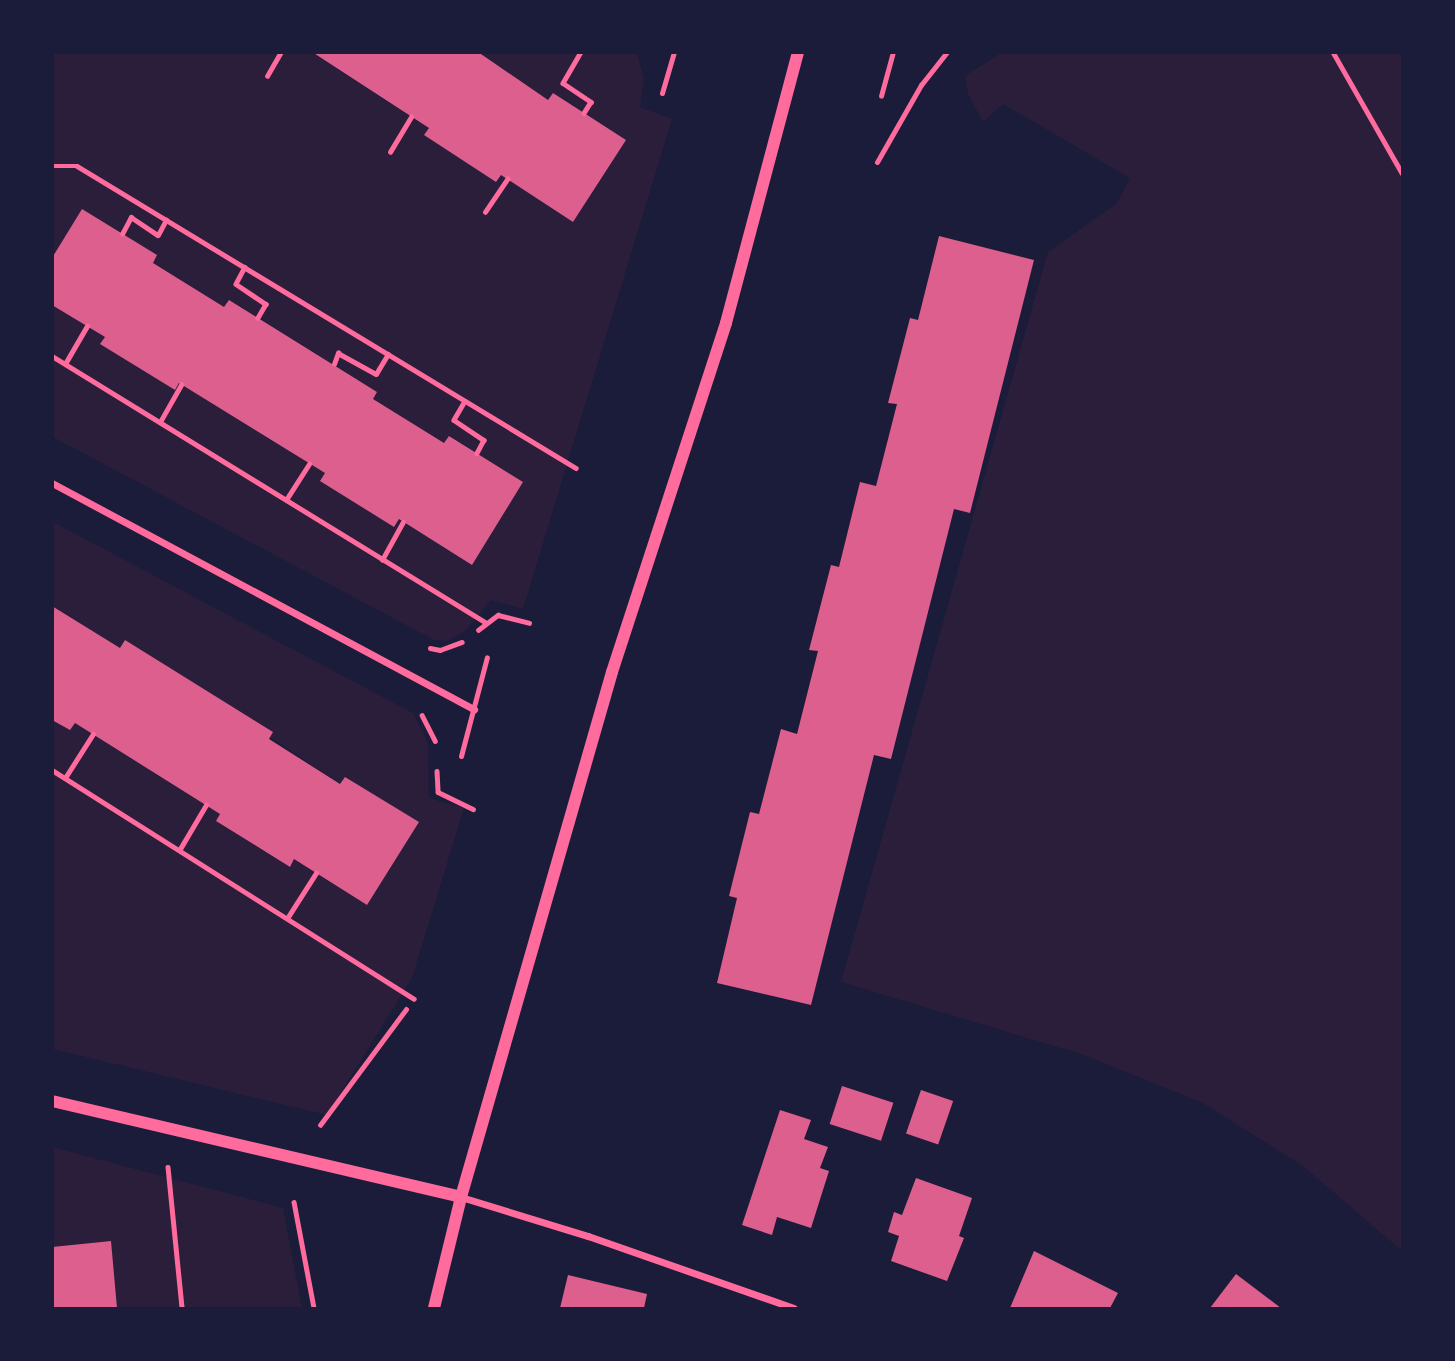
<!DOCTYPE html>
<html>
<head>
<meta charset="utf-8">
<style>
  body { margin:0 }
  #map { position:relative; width:1455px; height:1361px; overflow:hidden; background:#1b1b3a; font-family:"Exo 2",sans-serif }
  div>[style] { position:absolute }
  .green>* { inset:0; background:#2a1e3b }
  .building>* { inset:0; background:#dd5f8e; transform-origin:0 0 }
  .path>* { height:4.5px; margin:-2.25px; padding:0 2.25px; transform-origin:2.25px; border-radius:2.25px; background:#ff6b9d }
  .service>* { height:5px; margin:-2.5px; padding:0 2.5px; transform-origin:2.5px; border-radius:2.5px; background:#ff6b9d }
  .minor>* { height:7px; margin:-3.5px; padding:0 3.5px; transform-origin:3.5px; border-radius:3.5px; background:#ff6b9d }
  .tertiary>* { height:12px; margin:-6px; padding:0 6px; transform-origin:6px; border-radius:6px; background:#ff6b9d }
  span { translate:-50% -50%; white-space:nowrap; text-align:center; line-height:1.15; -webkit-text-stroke:7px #1b1b3a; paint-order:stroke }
  .frame { position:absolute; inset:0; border:54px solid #1b1b3a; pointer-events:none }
</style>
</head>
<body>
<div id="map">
  <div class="green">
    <i style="clip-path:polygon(53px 53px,312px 53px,429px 128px,425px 135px,496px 182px,501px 175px,573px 222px,626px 140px,553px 93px,548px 100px,477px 54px,637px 53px,644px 79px,640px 107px,672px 119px,523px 609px,491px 600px,466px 630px,448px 641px,434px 640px,53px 437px,53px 305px,105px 337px,101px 344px,175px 390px,179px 383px,325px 473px,394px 526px,399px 519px,472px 564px,523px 482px,450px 436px,444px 443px,373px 399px,377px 392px,230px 300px,224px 307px,153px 263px,157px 255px,53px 258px)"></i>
    <i style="clip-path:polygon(1001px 53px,1402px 53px,1402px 1251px,1303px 1166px,1201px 1102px,1084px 1055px,841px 982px,1048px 252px,1117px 203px,1130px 178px,1003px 104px,983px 122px,968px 94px,965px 76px)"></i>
    <i style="clip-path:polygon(53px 522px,413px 713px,428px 743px,429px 798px,464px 808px,412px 978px,327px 1115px,53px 1049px,52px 720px,70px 730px,75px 723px,220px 814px,216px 821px,289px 867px,294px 859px,367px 905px,418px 823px,345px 777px,340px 784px,125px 640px,120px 648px,53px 606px)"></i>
    <i style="clip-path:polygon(52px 1147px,283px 1208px,302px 1308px,117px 1308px,110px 1241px,53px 1247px)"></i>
  </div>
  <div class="building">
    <i style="clip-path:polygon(312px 52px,478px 52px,548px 100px,553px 93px,626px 140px,573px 222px,501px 175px,496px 182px,424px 135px,429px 128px)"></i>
    <i style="clip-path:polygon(82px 209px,157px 255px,153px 263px,224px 307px,229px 300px,377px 392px,373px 399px,444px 443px,449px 436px,523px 482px,472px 565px,399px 519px,394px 527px,320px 481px,325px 473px,179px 383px,175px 390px,100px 344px,105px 337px,52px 305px,52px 258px)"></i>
    <i style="clip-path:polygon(939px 236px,1034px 260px,970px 513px,954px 509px,891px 759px,874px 755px,811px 1005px,717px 983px,737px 898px,729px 896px,750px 812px,759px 814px,781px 729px,797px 734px,818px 651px,809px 650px,831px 565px,839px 567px,860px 482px,876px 486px,897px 404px,888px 403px,910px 318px,918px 320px)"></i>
    <i style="clip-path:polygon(52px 606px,120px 648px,125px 640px,273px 732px,269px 739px,340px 784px,345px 777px,419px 822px,367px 905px,294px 859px,290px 867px,216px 821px,220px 814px,75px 723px,70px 730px,52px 720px)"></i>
    <i style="left:842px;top:1086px;width:54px;height:40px;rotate:18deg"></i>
    <i style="left:921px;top:1090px;width:34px;height:46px;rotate:19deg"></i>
    <i style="clip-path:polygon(780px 1110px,811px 1120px,804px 1139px,828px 1147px,820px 1168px,829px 1171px,811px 1228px,777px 1217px,772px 1235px,742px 1225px)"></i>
    <i style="clip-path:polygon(916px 1178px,972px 1198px,959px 1236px,964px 1238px,947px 1281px,891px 1261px,899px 1236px,888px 1232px,894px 1212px,902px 1215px)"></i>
    <i style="clip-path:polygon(111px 1241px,117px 1308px,52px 1308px,52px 1247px)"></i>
    <i style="clip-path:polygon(1034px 1251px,1118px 1293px,1110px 1308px,1010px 1308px)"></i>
    <i style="clip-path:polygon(1236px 1274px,1281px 1308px,1210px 1308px)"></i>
    <i style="clip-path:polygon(568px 1275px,647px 1294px,644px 1308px,560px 1308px)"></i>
  </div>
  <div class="path">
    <i style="left:581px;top:52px;width:36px;rotate:120deg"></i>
    <i style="left:563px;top:83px;width:34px;rotate:34deg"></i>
    <i style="left:591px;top:102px;width:13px;rotate:122deg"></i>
    <i style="left:1333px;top:52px;width:139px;rotate:60.3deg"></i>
    <i style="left:267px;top:76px;width:28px;rotate:-60deg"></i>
    <i style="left:881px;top:96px;width:46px;rotate:-74.7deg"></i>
    <i style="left:390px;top:152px;width:41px;rotate:-59deg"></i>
    <i style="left:52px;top:166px;width:25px"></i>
    <i style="left:77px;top:166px;width:583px;rotate:31.18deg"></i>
    <i style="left:485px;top:212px;width:40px;rotate:-56deg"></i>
    <i style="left:122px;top:234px;width:19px;rotate:-62deg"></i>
    <i style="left:131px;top:217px;width:32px;rotate:34deg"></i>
    <i style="left:158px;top:235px;width:17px;rotate:-62deg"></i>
    <i style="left:245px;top:267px;width:19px;rotate:118deg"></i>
    <i style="left:236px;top:284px;width:36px;rotate:34deg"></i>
    <i style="left:266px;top:304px;width:16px;rotate:120deg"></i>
    <i style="left:52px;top:356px;width:508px;rotate:31.56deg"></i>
    <i style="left:65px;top:364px;width:44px;rotate:-59.9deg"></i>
    <i style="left:334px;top:364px;width:12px;rotate:-70deg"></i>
    <i style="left:338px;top:353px;width:43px;rotate:28.9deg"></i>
    <i style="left:376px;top:374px;width:23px;rotate:-59deg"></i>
    <i style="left:465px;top:401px;width:22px;rotate:120deg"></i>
    <i style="left:454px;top:420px;width:36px;rotate:34deg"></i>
    <i style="left:484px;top:440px;width:15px;rotate:118deg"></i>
    <i style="left:160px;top:422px;width:43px;rotate:-60.4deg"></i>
    <i style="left:286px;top:500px;width:43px;rotate:-57.4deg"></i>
    <i style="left:382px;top:560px;width:43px;rotate:-61.1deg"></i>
    <i style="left:478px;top:630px;width:25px;rotate:-37deg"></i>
    <i style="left:498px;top:615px;width:32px;rotate:14deg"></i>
    <i style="left:430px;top:648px;width:10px;rotate:11deg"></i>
    <i style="left:440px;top:650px;width:23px;rotate:-20deg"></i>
    <i style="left:422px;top:715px;width:29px;rotate:63deg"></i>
    <i style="left:52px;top:770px;width:428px;rotate:32.3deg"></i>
    <i style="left:437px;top:771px;width:21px;rotate:87deg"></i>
    <i style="left:438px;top:792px;width:39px;rotate:26deg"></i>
    <i style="left:65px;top:778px;width:52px;rotate:-57.5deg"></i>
    <i style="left:180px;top:849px;width:51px;rotate:-59.4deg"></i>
    <i style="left:288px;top:917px;width:52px;rotate:-57.5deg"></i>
    <i style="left:320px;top:1125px;width:144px;rotate:-53.4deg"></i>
    <i style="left:168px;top:1167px;width:142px;rotate:84.3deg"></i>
    <i style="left:294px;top:1202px;width:108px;rotate:79.3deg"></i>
  </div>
  <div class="service">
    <i style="left:662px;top:93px;width:43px;rotate:-73.7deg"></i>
    <i style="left:877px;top:162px;width:89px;rotate:-60.3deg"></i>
    <i style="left:921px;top:85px;width:42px;rotate:-51.8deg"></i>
    <i style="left:461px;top:756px;width:102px;rotate:-75.3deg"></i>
  </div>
  <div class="minor">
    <i style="left:52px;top:483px;width:479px;rotate:28.2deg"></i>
    <i style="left:461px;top:1197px;width:133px;rotate:17.1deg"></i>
    <i style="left:588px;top:1236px;width:218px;rotate:19.3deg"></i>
  </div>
  <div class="tertiary">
    <i style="left:52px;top:1101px;width:420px;rotate:13.2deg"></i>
    <i style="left:434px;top:1308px;width:114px;rotate:-76.3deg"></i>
    <i style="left:461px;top:1197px;width:546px;rotate:-73.95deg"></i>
    <i style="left:612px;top:672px;width:367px;rotate:-71.9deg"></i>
    <i style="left:726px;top:323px;width:280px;rotate:-75.1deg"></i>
  </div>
  <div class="frame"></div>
</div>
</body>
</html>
